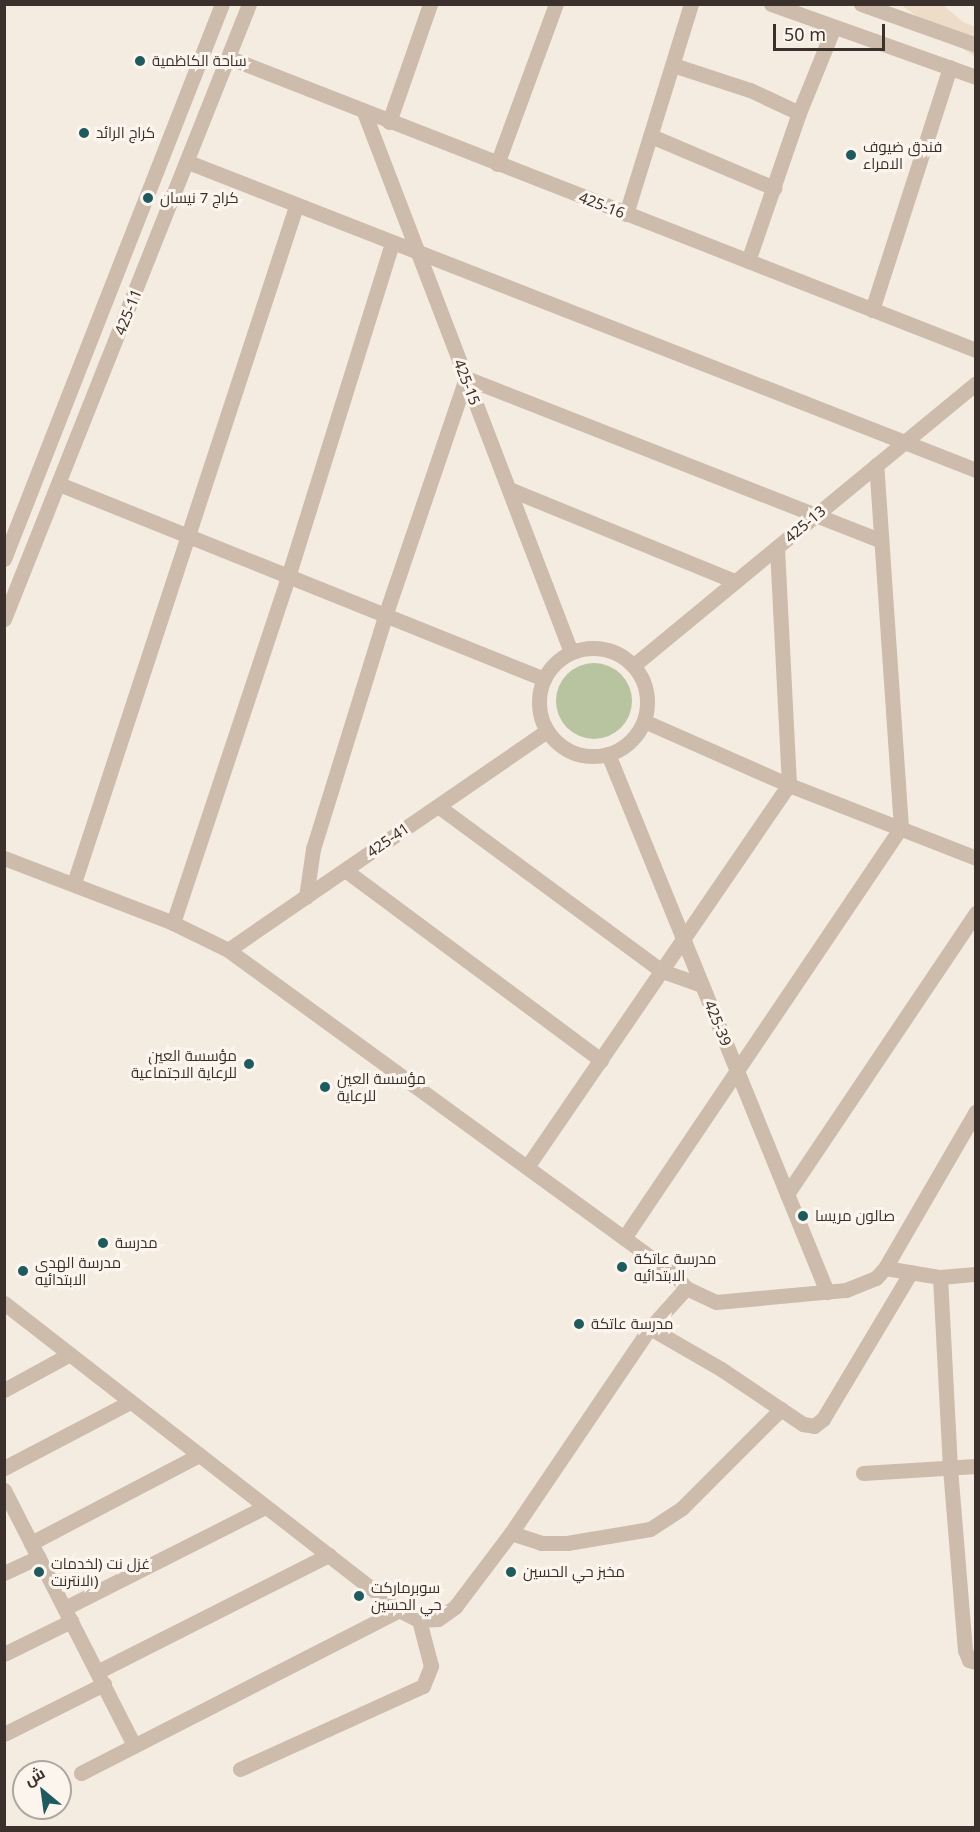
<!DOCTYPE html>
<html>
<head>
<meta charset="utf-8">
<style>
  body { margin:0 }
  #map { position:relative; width:980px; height:1832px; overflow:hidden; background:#f4ebe1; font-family:"Noto Sans",Cairo,sans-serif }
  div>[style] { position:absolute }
  .green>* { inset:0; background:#b8c4a0 }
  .round { border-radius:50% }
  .plaza>* { inset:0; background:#ecdcc8 }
  .minor>* { height:15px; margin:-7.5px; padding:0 7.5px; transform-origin:7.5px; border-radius:7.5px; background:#cdbbac }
  .minor>.ring { margin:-7.5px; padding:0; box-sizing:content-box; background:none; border:15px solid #cdbbac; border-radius:50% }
  .dots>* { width:16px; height:16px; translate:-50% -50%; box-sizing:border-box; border:3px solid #fbf5ee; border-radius:50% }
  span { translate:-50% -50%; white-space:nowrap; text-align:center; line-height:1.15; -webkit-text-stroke:6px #fbf5ee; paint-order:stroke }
  .poi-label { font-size:15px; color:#3b302b }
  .left { translate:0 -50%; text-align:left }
  .right { translate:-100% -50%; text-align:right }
  .street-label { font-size:15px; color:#3b302b }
  .frame { position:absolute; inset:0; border:6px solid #3b302b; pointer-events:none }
  .north { position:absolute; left:12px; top:1760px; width:60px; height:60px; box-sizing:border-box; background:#fbf5ee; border:2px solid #aea6a0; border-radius:50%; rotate:331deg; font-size:16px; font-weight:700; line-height:24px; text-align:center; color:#3b302b }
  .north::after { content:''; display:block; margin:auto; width:21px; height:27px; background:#1f5a5e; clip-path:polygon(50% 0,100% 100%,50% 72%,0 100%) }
  .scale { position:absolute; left:773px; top:24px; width:112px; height:27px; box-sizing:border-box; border:3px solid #3b302b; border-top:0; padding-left:8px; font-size:18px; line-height:21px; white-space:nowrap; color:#3b302b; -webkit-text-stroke:4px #fbf5ee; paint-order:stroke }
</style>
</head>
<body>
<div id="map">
  <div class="green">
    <i class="round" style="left:556px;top:663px;width:76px;height:76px"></i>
  </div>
  <div class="plaza">
    <i style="clip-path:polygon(901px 5px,943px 5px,963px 22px,975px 27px,975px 57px)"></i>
  </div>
  <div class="minor">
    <i style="left:771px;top:4px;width:218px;rotate:19.6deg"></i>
    <i style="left:861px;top:4px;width:122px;rotate:19.6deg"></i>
    <i style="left:230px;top:58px;width:801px;rotate:21.38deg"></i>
    <i style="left:673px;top:65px;width:81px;rotate:18deg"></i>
    <i style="left:750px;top:90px;width:54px;rotate:25.1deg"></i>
    <i style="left:364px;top:112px;width:578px;rotate:69.03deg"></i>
    <i style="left:389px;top:122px;width:125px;rotate:-70.8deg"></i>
    <i style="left:651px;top:136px;width:134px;rotate:22.9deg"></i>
    <i style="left:188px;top:162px;width:846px;rotate:21.35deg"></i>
    <i style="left:497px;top:164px;width:171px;rotate:-69.8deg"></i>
    <i style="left:626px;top:214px;width:220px;rotate:-72.8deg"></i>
    <i style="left:748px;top:261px;width:157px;rotate:-71deg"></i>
    <i style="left:799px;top:113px;width:93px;rotate:-67.9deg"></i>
    <i style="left:872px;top:310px;width:255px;rotate:-72.2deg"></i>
    <i style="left:59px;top:484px;width:523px;rotate:21.9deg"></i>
    <i style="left:509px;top:489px;width:244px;rotate:22.2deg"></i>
    <i style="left:4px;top:559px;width:596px;rotate:-68.56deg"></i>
    <i style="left:4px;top:619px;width:662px;rotate:-68.28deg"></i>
    <i class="ring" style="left:539px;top:648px;width:93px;height:93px"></i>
    <i style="left:634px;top:665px;width:443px;rotate:-39.5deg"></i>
    <i style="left:644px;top:721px;width:158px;rotate:23.8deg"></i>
    <i style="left:789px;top:785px;width:201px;rotate:21.3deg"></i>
    <i style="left:608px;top:754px;width:581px;rotate:67.85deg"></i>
    <i style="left:438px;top:806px;width:278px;rotate:36.4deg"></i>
    <i style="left:662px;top:971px;width:42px;rotate:19.3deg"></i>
    <i style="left:4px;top:858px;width:181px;rotate:21deg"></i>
    <i style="left:173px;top:923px;width:61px;rotate:26.1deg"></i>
    <i style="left:228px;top:950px;width:553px;rotate:36.02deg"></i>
    <i style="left:675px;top:1275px;width:17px;rotate:50deg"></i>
    <i style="left:686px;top:1288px;width:33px;rotate:25deg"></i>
    <i style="left:716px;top:1302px;width:131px;rotate:-5.3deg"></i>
    <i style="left:846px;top:1290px;width:32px;rotate:-22deg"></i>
    <i style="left:876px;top:1278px;width:13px;rotate:-48deg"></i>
    <i style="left:885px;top:1268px;width:181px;rotate:-59.9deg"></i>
    <i style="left:345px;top:870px;width:319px;rotate:36.6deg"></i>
    <i style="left:74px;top:883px;width:712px;rotate:-71.84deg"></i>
    <i style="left:306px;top:897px;width:49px;rotate:-81.7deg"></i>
    <i style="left:313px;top:849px;width:244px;rotate:-72.8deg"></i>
    <i style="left:385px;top:616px;width:251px;rotate:-71.2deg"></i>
    <i style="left:466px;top:378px;width:446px;rotate:21.4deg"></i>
    <i style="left:173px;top:923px;width:365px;rotate:-71.6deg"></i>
    <i style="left:288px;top:577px;width:350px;rotate:-72.7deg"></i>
    <i style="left:228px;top:950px;width:387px;rotate:-34.5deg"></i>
    <i style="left:527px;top:1167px;width:463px;rotate:-55.6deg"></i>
    <i style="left:789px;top:785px;width:238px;rotate:-92.9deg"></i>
    <i style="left:787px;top:1194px;width:339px;rotate:-56.1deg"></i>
    <i style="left:624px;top:1238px;width:495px;rotate:-56deg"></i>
    <i style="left:901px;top:828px;width:364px;rotate:-93.9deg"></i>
    <i style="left:885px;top:1268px;width:56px;rotate:9.3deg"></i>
    <i style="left:940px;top:1277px;width:36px;rotate:-5deg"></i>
    <i style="left:940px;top:1277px;width:191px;rotate:87deg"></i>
    <i style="left:950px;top:1468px;width:183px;rotate:85.3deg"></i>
    <i style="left:965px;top:1650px;width:11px;rotate:68deg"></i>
    <i style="left:969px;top:1660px;width:7px;rotate:16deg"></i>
    <i style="left:4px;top:1303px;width:500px;rotate:37.85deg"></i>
    <i style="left:399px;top:1610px;width:22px;rotate:27deg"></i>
    <i style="left:419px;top:1620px;width:19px;rotate:-3deg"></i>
    <i style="left:438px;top:1619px;width:21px;rotate:-35deg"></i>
    <i style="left:455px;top:1607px;width:93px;rotate:-52.9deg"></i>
    <i style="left:511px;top:1533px;width:248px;rotate:-55.9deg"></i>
    <i style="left:650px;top:1328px;width:54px;rotate:-48deg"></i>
    <i style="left:650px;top:1328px;width:82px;rotate:30deg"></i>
    <i style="left:721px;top:1369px;width:99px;rotate:33.9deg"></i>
    <i style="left:803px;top:1424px;width:11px;rotate:10deg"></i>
    <i style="left:814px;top:1426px;width:11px;rotate:-38deg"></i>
    <i style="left:823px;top:1419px;width:171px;rotate:-59.1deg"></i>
    <i style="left:4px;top:1390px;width:75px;rotate:-28.6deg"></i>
    <i style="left:4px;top:1468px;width:142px;rotate:-27.6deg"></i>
    <i style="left:863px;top:1473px;width:113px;rotate:-3.5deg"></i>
    <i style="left:4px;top:1490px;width:286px;rotate:63deg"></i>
    <i style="left:511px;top:1533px;width:32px;rotate:18deg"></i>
    <i style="left:541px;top:1543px;width:26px"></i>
    <i style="left:567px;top:1543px;width:84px;rotate:-9.6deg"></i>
    <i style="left:650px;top:1529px;width:38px;rotate:-33deg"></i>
    <i style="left:682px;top:1508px;width:140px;rotate:-45deg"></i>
    <i style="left:31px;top:1543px;width:190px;rotate:-27.6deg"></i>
    <i style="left:4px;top:1573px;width:38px;rotate:-25deg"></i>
    <i style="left:65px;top:1608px;width:224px;rotate:-26.8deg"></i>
    <i style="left:4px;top:1654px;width:75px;rotate:-26.2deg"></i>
    <i style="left:97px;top:1672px;width:260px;rotate:-26.8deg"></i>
    <i style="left:4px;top:1734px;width:112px;rotate:-26.6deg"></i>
    <i style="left:240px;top:1769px;width:201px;rotate:-24.4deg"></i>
    <i style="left:423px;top:1686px;width:22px;rotate:-68deg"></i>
    <i style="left:431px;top:1666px;width:48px;rotate:-104.6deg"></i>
    <i style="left:81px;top:1773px;width:357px;rotate:-27.1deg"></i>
  </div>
  <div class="dots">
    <i style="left:140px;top:61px;background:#1f5a5e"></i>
    <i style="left:84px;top:133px;background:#1f5a5e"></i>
    <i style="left:851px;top:155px;background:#1f5a5e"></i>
    <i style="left:148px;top:198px;background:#1f5a5e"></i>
    <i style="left:249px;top:1064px;background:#1f5a5e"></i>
    <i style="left:325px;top:1087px;background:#1f5a5e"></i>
    <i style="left:803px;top:1216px;background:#1f5a5e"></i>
    <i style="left:103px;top:1243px;background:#1f5a5e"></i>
    <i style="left:622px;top:1267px;background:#1f5a5e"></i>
    <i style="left:23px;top:1271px;background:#1f5a5e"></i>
    <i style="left:579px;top:1324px;background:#1f5a5e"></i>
    <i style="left:39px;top:1572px;background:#1f5a5e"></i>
    <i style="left:511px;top:1572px;background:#1f5a5e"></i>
    <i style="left:359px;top:1596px;background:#1f5a5e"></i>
  </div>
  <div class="poi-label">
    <span class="left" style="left:152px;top:61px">ساحة الكاظمية</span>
    <span class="left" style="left:96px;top:133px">كراج الرائد</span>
    <span class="left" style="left:863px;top:155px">فندق ضيوف<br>الامراء</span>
    <span class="left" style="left:160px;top:198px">كراج 7 نيسان</span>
    <span class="right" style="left:237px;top:1064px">مؤسسة العين<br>للرعاية الاجتماعية</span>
    <span class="left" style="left:337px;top:1087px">مؤسسة العين<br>للرعاية</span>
    <span class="left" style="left:815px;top:1216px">صالون مريسا</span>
    <span class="left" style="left:115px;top:1243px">مدرسة</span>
    <span class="left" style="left:634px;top:1267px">مدرسة عاتكة<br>الابتدائيه</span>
    <span class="left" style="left:35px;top:1271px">مدرسة الهدى<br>الابتدائيه</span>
    <span class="left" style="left:591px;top:1324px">مدرسة عاتكة</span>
    <span class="left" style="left:51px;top:1572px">غزل نت (لخدمات<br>الانترنت)</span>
    <span class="left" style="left:523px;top:1572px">مخبز حي الحسين</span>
    <span class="left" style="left:371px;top:1596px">سوبرماركت<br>حي الحسين</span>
  </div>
  <div class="street-label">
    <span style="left:602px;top:205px;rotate:21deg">425-16</span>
    <span style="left:128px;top:312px;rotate:-68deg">425-11</span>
    <span style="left:467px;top:382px;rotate:69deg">425-15</span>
    <span style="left:805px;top:524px;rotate:-40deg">425-13</span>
    <span style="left:388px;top:840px;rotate:-35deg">425-41</span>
    <span style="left:718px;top:1023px;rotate:68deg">425-39</span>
  </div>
  <div class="frame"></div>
  <div class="north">ش</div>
  <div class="scale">50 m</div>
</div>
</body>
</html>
